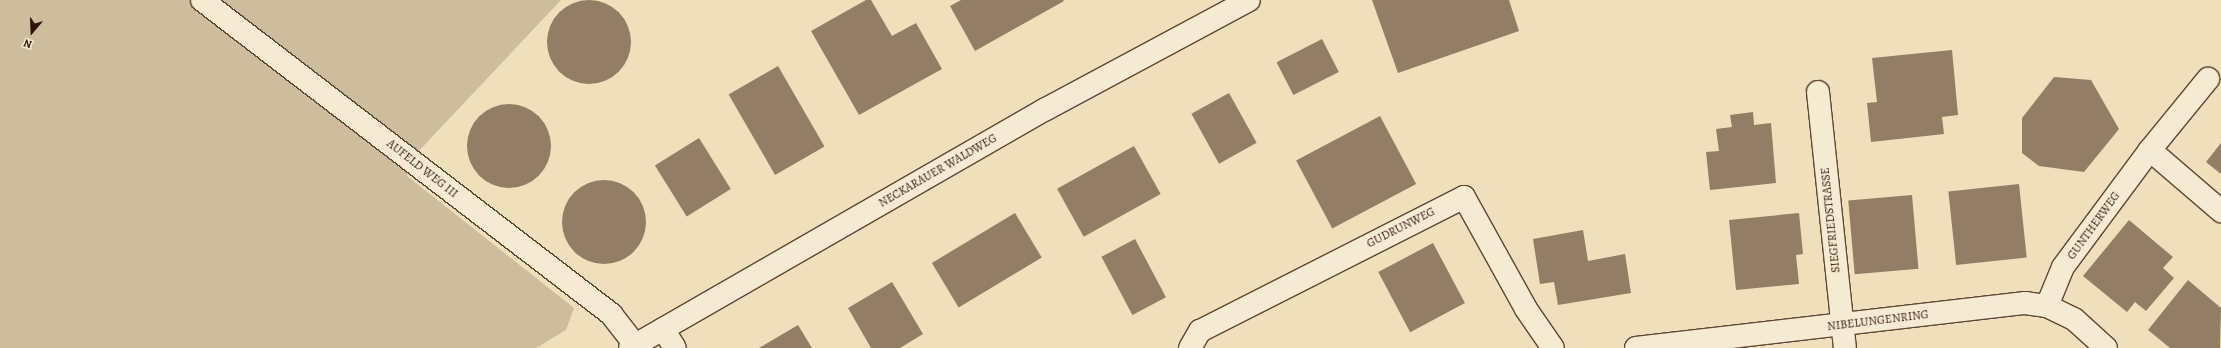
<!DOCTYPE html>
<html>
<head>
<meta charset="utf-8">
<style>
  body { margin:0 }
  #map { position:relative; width:2221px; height:348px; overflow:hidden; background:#efe0bb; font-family:Alegreya,serif }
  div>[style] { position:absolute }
  .green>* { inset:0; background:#cebd9d }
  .building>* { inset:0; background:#937d65; transform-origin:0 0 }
  .round { border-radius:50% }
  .roads { filter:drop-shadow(1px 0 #5f4635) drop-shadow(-1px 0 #5f4635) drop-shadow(0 1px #5f4635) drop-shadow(0 -1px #5f4635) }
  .minor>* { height:22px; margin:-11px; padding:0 11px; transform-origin:11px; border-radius:11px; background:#f5ebd3 }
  span { translate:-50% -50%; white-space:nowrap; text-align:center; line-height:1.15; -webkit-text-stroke:3.5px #f5ebd3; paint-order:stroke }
  .street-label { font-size:12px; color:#2f1208 }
  .north { position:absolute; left:12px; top:12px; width:40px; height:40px; -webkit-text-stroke:3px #f5ebd3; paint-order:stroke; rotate:199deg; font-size:11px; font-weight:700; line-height:16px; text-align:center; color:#2f1208 }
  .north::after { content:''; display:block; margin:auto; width:14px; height:18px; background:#2f1208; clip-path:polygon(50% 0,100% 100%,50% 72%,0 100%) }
</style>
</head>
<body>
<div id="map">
  <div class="green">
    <i style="clip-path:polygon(0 0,561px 0,415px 155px,407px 176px,574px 308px,566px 330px,536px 348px,0 348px)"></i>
  </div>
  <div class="building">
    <i class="round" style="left:547px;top:0;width:84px;height:84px"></i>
    <i style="clip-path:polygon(866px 0,871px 0,892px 36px,916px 23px,942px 69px,859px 115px,811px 31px)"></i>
    <i style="clip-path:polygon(961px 0,1063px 0,1064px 1px,975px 51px,950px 6px)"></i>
    <i style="clip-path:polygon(1372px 0,1509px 0,1519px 31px,1398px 73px)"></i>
    <i style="left:1322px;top:39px;width:37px;height:51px;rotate:63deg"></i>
    <i style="clip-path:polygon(1952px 50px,1958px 115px,1942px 117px,1944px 134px,1871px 142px,1867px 103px,1877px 102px,1872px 58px)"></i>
    <i style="left:778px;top:66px;width:93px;height:57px;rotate:60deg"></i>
    <i style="clip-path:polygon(2054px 77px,2091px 80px,2119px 129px,2084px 172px,2039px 166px,2022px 153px,2022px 118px)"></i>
    <i style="left:1229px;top:93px;width:57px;height:43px;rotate:61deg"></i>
    <i class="round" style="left:467px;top:104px;width:84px;height:84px"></i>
    <i style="clip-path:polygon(1753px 112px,1754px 125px,1771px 123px,1776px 183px,1710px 190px,1706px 152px,1719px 151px,1716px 129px,1732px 127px,1730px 115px)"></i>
    <i style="left:1380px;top:116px;width:77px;height:95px;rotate:62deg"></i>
    <i style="left:699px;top:138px;width:60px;height:52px;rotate:58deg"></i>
    <i style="clip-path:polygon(2221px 143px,2221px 174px,2206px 162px)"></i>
    <i style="left:1134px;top:146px;width:55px;height:88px;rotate:61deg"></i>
    <i class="round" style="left:562px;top:180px;width:84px;height:84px"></i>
    <i style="left:2019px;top:184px;width:74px;height:71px;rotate:84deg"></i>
    <i style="left:1912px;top:195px;width:74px;height:64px;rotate:85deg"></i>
    <i style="left:1015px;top:213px;width:52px;height:97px;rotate:59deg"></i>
    <i style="clip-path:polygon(1799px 213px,1803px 254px,1796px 255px,1799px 284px,1736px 290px,1729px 220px)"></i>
    <i style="clip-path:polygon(2129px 220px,2173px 257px,2163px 268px,2174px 278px,2146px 311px,2135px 302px,2127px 312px,2083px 276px)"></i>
    <i style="clip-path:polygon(1583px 230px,1588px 261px,1625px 254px,1631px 293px,1558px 305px,1554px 282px,1540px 284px,1533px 239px)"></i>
    <i style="left:1135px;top:239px;width:66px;height:38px;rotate:62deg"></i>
    <i style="left:1433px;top:243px;width:68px;height:62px;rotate:62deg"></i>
    <i style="clip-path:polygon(2188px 280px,2221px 308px,2220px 348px,2170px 348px,2148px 330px)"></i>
    <i style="clip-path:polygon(892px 282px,923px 334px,900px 348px,871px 348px,848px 308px)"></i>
    <i style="clip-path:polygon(798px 325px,812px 348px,759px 348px)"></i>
  </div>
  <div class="roads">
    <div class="minor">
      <i style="left:202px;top:0;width:516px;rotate:37.51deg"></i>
      <i style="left:611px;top:314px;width:39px;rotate:52deg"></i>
      <i style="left:1818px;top:92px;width:257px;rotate:84deg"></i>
      <i style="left:2150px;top:150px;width:94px;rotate:40.7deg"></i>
      <i style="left:2047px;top:306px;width:42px;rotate:-67.7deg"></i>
      <i style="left:2063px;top:267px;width:146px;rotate:-53.4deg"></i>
      <i style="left:2150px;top:150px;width:92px;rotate:-50.8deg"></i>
      <i style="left:663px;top:329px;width:22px;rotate:58deg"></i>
      <i style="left:630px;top:348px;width:480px;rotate:-29.9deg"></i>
      <i style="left:1046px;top:109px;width:230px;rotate:-28.2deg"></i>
      <i style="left:1190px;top:348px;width:20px;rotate:-60deg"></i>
      <i style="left:1200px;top:331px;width:296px;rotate:-26.9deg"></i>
      <i style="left:1464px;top:197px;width:128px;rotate:61deg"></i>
      <i style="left:1526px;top:309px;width:47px;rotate:55.3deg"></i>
      <i style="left:1636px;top:348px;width:392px;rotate:-6.6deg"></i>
      <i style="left:2025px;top:303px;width:22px;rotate:8deg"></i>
      <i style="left:2047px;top:306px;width:30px;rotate:26deg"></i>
      <i style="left:2074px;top:319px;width:43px;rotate:42.2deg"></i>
    </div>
  </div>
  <div class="street-label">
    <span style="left:422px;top:169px;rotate:38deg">AUFELD WEG III</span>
    <span style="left:938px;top:171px;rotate:-30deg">NECKARAUER WALDWEG</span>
    <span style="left:1831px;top:220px;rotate:-96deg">SIEGFRIEDSTRASSE</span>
    <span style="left:2094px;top:226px;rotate:-54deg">GUNTHERWEG</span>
    <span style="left:1401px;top:228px;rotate:-27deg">GUDRUNWEG</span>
    <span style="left:1878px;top:321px;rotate:-7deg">NIBELUNGENRING</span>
  </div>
  <div class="north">N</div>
</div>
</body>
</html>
